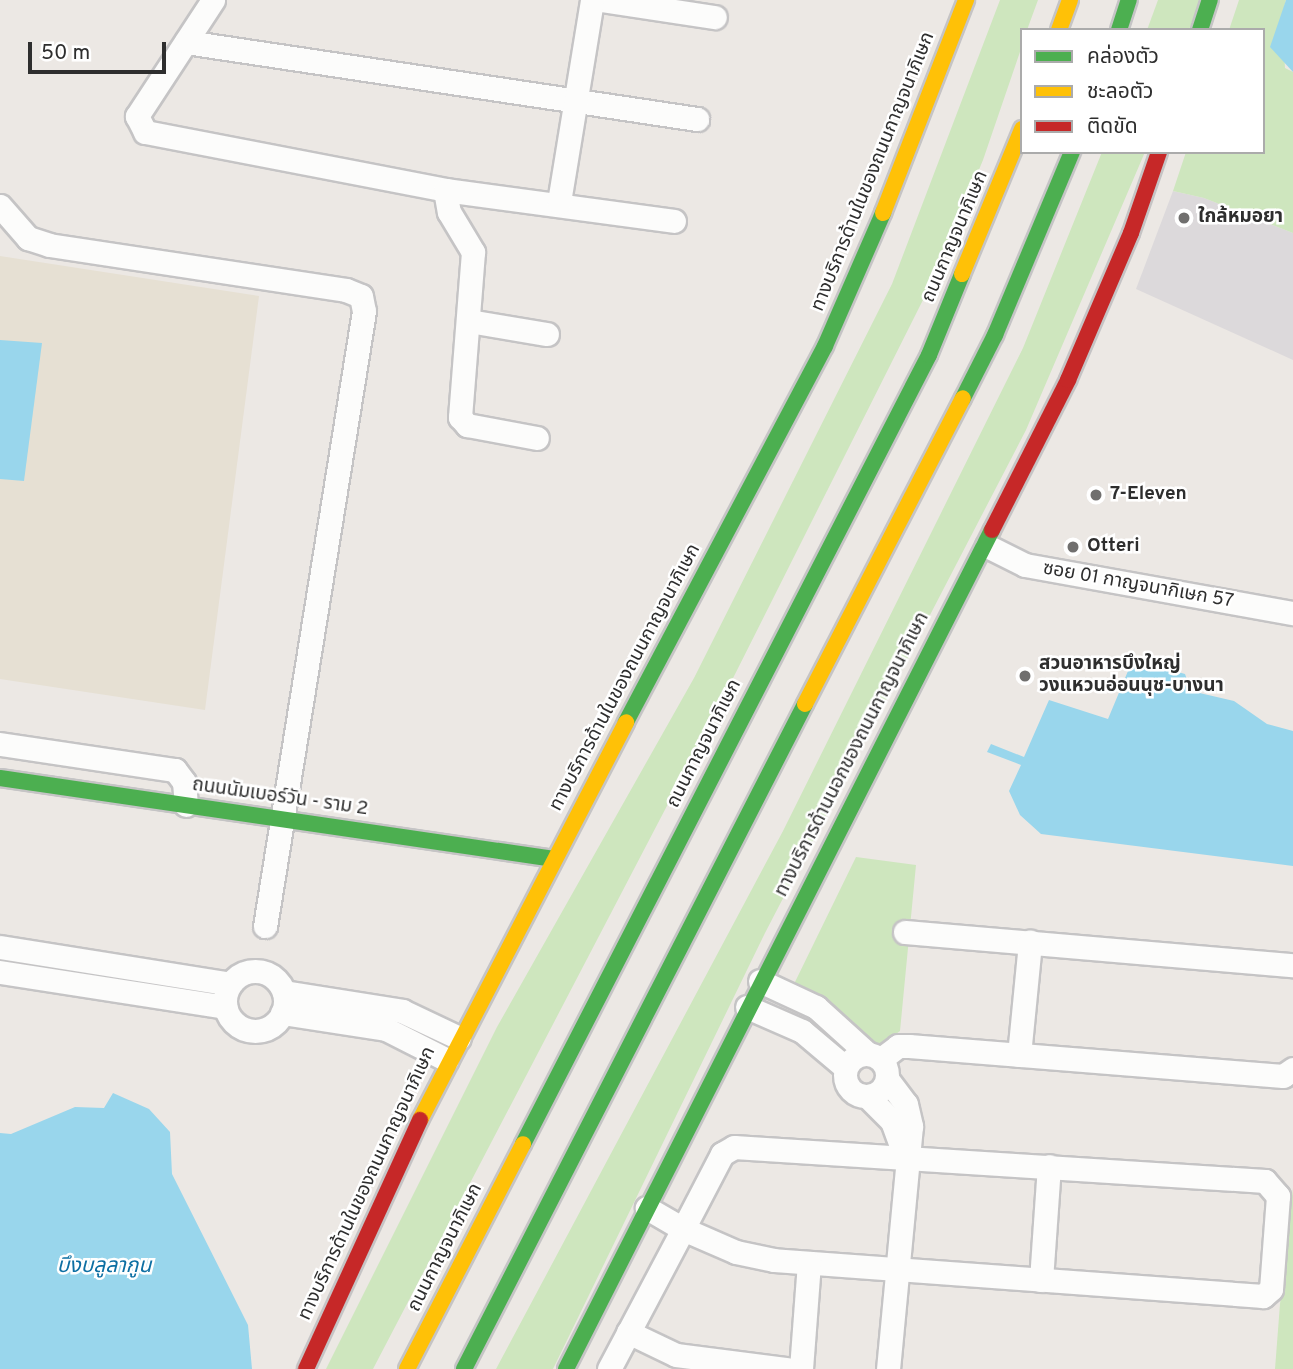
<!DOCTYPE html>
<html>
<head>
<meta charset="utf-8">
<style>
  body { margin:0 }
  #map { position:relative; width:1293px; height:1369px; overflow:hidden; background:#ece8e4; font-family:Overpass,"Noto Sans Thai",sans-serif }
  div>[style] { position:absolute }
  .industrial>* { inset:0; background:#dcd9db }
  .education>* { inset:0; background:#e6e0d3 }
  .green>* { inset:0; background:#cee6be }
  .water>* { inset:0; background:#99d6ec }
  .roads { filter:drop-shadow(2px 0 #c5c4c5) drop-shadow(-2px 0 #c5c4c5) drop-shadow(0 2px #c5c4c5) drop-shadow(0 -2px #c5c4c5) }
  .street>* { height:23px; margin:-11.5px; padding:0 11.5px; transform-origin:11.5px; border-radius:11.5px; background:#fcfcfb }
  .street>.ring { margin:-11.5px; padding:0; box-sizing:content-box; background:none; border:23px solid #fcfcfb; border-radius:50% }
  .fast>* { height:16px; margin:-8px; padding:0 8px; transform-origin:8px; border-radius:8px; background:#4caf50 }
  .slow>* { height:16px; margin:-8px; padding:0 8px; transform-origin:8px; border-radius:8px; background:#ffc107 }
  .jam>* { height:16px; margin:-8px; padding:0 8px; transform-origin:8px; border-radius:8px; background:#c62828 }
  .dots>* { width:19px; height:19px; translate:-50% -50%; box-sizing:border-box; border:4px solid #fff; border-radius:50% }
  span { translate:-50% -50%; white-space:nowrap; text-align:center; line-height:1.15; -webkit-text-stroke:5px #fff; paint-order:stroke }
  .street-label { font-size:19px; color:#2e2e2e }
  .poi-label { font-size:19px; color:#2e2e2e; font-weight:700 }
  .left { translate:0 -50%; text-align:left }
  .water-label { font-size:21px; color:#0d6fa3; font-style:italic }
  .legend { position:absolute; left:1020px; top:28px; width:245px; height:126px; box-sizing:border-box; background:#fff; border:2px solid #ababab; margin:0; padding:9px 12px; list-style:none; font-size:21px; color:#2e2e2e }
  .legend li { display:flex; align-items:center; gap:14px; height:35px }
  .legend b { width:35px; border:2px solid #ababab }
  .scale { position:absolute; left:28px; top:42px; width:138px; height:32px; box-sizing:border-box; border:4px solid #2e2e2e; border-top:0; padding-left:9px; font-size:21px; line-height:24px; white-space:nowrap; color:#2e2e2e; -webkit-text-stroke:5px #fff; paint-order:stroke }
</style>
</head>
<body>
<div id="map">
  <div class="industrial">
    <i style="clip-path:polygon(1173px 191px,1204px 198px,1293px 233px,1293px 360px,1136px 289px)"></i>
  </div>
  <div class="education">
    <i style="clip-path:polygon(0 256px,259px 296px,205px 710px,0 679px)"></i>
  </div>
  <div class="green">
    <i style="clip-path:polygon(1000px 0,1038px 0,1027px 30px,1022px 30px,1022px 46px,983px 160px,933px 280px,717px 710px,373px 1369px,326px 1369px,497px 1027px,694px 678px,892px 284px)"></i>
    <i style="clip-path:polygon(1158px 0,1200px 0,1189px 30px,1147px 30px)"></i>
    <i style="clip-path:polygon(1239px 0,1286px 0,1282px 15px,1285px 68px,1293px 72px,1293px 233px,1204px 198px,1173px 191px,1186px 152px,1263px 152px,1263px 30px,1229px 30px)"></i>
    <i style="clip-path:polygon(1102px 152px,1145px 152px,1026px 430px,765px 933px,553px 1369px,496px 1369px,783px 831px,1023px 348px)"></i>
    <i style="clip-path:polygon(856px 857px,916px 865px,900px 1031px,879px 1046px,868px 1043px,830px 1006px,794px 984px)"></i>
    <i style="clip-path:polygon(1293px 1188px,1293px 1369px,1275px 1369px,1280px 1304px)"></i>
  </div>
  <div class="water">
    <i style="clip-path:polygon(1286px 0,1293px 0,1293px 72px,1270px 47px)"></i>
    <i style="clip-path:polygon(0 340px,42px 343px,24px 481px,0 479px)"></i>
    <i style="clip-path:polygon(1133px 659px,1185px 674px,1191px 691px,1234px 701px,1267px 724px,1293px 731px,1293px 866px,1041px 834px,1020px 815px,1009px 791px,1021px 765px,987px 752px,991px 744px,1024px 757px,1049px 700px,1108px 719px)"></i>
    <i style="clip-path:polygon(113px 1093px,149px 1109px,170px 1132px,172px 1174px,248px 1325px,252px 1369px,0 1369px,0 1133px,11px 1134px,75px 1107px,104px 1108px)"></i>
  </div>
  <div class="roads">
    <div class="street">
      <i style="left:213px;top:0;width:139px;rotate:123.2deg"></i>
      <i style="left:137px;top:116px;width:18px;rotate:63deg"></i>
      <i style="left:145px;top:132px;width:306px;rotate:10.9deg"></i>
      <i style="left:445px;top:190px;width:231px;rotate:7.7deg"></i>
      <i style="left:602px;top:0;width:114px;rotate:8.6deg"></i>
      <i style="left:186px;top:42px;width:517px;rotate:8.57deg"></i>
      <i style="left:445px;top:190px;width:22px;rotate:80deg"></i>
      <i style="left:449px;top:212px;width:47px;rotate:59deg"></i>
      <i style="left:473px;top:252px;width:166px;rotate:94.5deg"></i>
      <i style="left:460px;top:417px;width:11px;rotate:49deg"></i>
      <i style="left:467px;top:425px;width:71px;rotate:10.5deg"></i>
      <i style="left:559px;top:202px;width:205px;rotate:-80.7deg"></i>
      <i style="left:0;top:206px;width:43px;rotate:48.8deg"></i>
      <i style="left:28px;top:238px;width:22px;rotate:18deg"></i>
      <i style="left:49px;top:245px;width:300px;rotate:8.6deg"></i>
      <i style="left:346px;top:290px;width:16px;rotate:22deg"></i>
      <i style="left:361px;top:296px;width:15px;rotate:79deg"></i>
      <i style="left:364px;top:311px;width:623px;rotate:99.14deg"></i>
      <i style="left:469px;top:321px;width:79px;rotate:9.5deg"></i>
      <i style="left:987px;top:546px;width:42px;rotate:26.6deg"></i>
      <i style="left:1025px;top:565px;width:272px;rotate:10.2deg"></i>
      <i style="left:0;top:744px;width:177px;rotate:8.5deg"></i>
      <i style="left:175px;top:770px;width:15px;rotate:53deg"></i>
      <i style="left:184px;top:782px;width:23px;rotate:85deg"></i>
      <i style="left:905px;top:932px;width:389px;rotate:4.9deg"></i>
      <i style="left:0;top:947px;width:233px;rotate:9.1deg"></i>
      <i class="ring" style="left:225px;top:971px;width:37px;height:37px"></i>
      <i style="left:0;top:972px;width:228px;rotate:8.8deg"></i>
      <i style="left:760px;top:981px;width:62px;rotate:24.9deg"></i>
      <i style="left:816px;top:1007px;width:70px;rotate:42.1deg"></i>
      <i style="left:284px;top:992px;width:120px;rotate:9.1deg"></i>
      <i style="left:402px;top:1011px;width:63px;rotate:25.3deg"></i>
      <i style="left:747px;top:1007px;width:60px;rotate:23.6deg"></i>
      <i style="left:802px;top:1031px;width:57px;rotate:40.1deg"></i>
      <i style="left:282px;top:1013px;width:105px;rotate:8.7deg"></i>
      <i style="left:386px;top:1029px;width:68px;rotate:26.9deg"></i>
      <i class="ring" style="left:845px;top:1054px;width:19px;height:19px"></i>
      <i style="left:1019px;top:1055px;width:114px;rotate:-84.4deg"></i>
      <i style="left:881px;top:1059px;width:21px;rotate:-37deg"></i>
      <i style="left:898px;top:1046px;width:11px"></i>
      <i style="left:909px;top:1046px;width:375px;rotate:4.6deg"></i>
      <i style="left:1283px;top:1076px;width:12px;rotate:-35deg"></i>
      <i style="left:887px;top:1079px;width:31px;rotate:53deg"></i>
      <i style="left:906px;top:1104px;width:23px;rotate:77deg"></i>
      <i style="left:911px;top:1126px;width:244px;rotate:95.4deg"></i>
      <i style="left:867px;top:1096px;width:35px;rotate:45deg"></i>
      <i style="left:892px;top:1121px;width:37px;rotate:70deg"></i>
      <i style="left:1041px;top:1280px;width:114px;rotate:-86deg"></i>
      <i style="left:628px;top:1332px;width:53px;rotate:25.6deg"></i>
      <i style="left:676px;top:1355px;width:112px;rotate:7.2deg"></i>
      <i style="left:609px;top:1369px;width:158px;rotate:-62.1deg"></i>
      <i style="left:683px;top:1229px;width:85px;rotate:-62.5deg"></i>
      <i style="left:722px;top:1154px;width:14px;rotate:-30deg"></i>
      <i style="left:734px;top:1147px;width:532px;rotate:3.66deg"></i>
      <i style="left:1265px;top:1181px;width:20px;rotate:49deg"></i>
      <i style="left:1278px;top:1196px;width:93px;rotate:94.3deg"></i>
      <i style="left:1271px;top:1289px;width:11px;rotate:139deg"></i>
      <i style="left:1263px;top:1296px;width:490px;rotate:-175.8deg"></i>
      <i style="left:774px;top:1260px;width:39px;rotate:-168deg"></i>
      <i style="left:736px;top:1252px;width:58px;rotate:-156.5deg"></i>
      <i style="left:683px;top:1229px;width:42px;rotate:-149.7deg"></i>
      <i style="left:801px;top:1369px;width:106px;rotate:-85.7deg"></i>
    </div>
    <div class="fast">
      <i style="left:1119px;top:30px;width:32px;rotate:-72deg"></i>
      <i style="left:1200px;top:30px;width:32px;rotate:-72deg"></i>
      <i style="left:963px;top:398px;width:71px;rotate:-63.1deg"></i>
      <i style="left:995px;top:335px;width:199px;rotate:-67.2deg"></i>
      <i style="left:626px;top:722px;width:425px;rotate:-62.1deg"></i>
      <i style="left:825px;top:346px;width:145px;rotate:-66.4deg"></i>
      <i style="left:0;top:778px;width:560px;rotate:8.32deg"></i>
      <i style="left:523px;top:1144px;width:887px;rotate:-62.77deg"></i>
      <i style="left:929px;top:355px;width:87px;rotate:-67.8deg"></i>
      <i style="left:464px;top:1369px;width:747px;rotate:-62.85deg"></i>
      <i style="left:566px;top:1369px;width:941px;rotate:-63.08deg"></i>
    </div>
    <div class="slow">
      <i style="left:1059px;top:30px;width:32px;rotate:-70deg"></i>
      <i style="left:883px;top:213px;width:229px;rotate:-68.7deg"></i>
      <i style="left:962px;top:274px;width:157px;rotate:-67.5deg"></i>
      <i style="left:805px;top:704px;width:344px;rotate:-62.7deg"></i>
      <i style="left:420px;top:1120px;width:448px;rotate:-62.6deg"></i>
      <i style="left:407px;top:1369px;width:253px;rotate:-62.7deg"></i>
    </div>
    <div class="jam">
      <i style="left:992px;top:530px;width:168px;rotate:-63.1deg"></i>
      <i style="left:1068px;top:380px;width:160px;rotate:-66.8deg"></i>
      <i style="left:1131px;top:233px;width:86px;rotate:-70.9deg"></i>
      <i style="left:306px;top:1369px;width:274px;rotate:-65.4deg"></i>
    </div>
  </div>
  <div class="dots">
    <i style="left:1184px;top:218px;background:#706f6e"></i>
    <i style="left:1096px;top:495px;background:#706f6e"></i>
    <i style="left:1073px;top:547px;background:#706f6e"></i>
    <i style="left:1025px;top:676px;background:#706f6e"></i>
  </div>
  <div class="street-label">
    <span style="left:874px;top:172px;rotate:-68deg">ทางบริการด้านในของถนนกาญจนาภิเษก</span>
    <span style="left:956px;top:237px;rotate:-67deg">ถนนกาญจนาภิเษก</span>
    <span style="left:1138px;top:586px;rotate:10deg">ซอย 01 กาญจนากิเษก 57</span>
    <span style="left:626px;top:678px;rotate:-62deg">ทางบริการด้านในของถนนกาญจนาภิเษก</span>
    <span style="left:705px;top:744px;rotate:-63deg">ถนนกาญจนาภิเษก</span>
    <span style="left:853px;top:755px;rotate:-63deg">ทางบริการด้านนอกของถนนกาญจนาภิเษก</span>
    <span style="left:280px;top:798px;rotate:8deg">ถนนนัมเบอร์วัน - ราม 2</span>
    <span style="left:368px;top:1184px;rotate:-65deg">ทางบริการด้านในของถนนกาญจนาภิเษก</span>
    <span style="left:446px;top:1248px;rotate:-63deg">ถนนกาญจนาภิเษก</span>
  </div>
  <div class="poi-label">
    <span class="left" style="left:1198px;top:218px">ใกล้หมอยา</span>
    <span class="left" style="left:1110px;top:495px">7-Eleven</span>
    <span class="left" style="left:1087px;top:547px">Otteri</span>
    <span class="left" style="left:1039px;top:676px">สวนอาหารบึงใหญ่<br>วงแหวนอ่อนนุช-บางนา</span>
  </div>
  <div class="water-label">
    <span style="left:104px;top:1267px">บึงบลูลากูน</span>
  </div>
  <ul class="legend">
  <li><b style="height:9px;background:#4caf50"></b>คล่องตัว</li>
  <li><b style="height:9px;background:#ffc107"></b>ชะลอตัว</li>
  <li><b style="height:9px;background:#c62828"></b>ติดขัด</li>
  </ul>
  <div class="scale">50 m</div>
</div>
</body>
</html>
